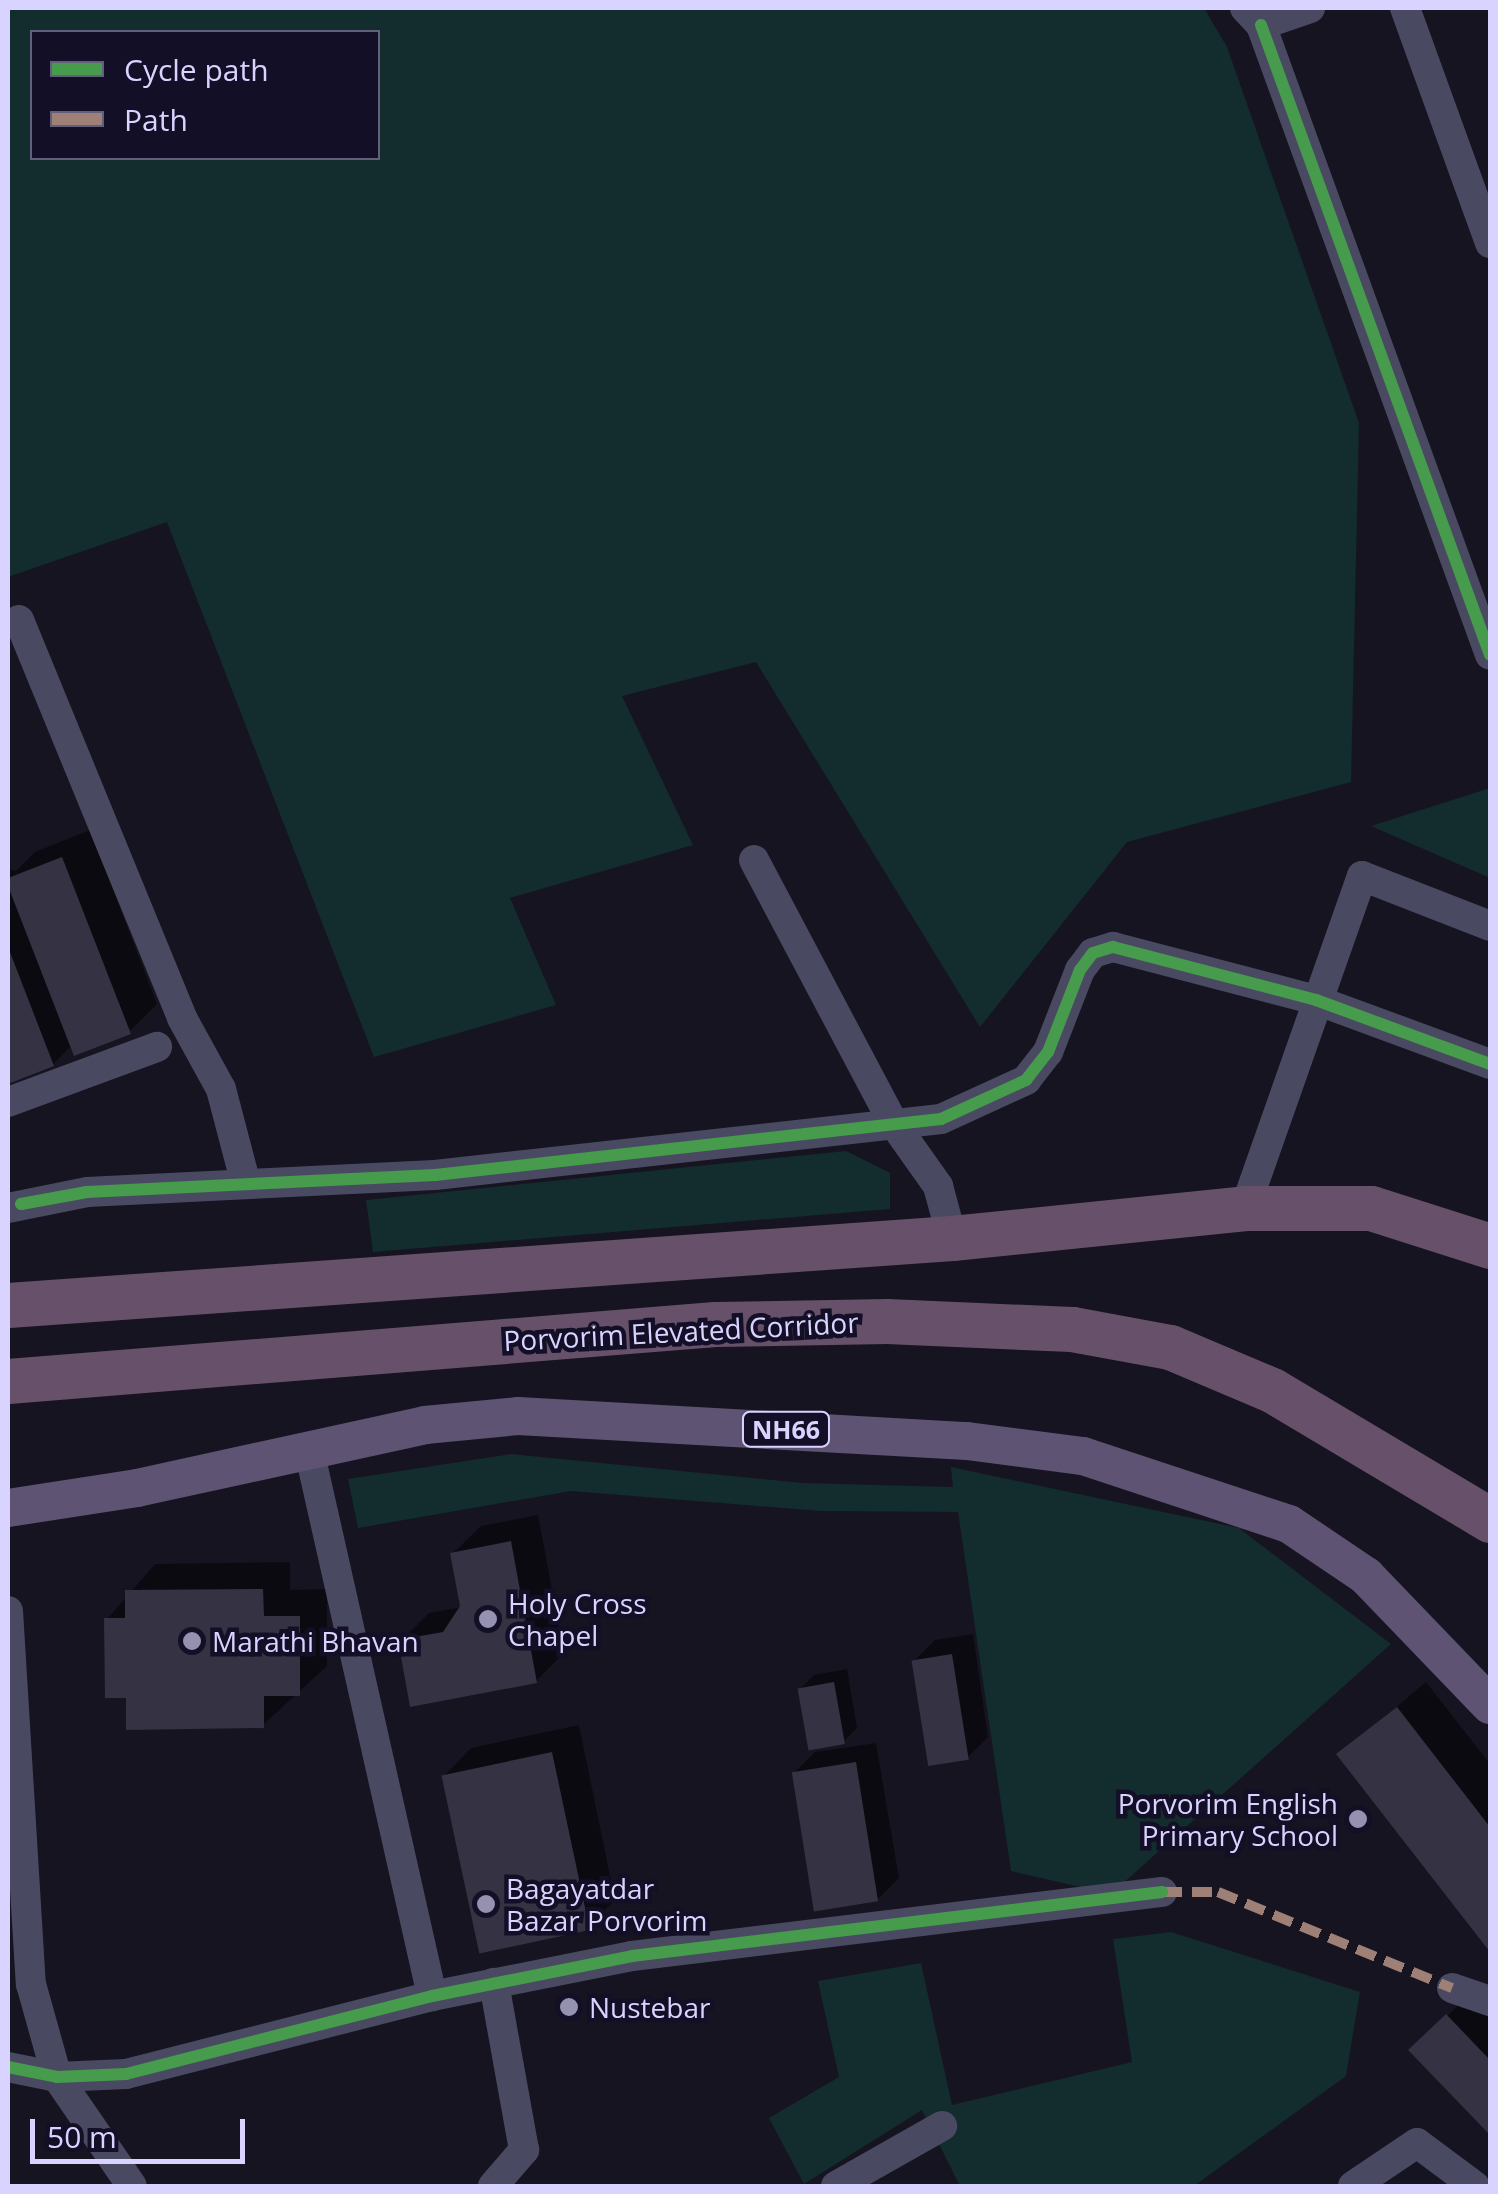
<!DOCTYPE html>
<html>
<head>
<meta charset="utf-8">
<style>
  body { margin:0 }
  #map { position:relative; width:1498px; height:2194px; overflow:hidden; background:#161421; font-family:"Open Sans",sans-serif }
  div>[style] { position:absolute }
  .green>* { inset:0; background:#132c2d }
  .shadow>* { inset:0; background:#0007 }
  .building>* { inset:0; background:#343243; transform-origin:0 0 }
  .minor>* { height:30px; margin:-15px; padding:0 15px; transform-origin:15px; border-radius:15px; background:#4a4962 }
  .major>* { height:38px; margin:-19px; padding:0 19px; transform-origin:19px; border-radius:19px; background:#5e5373 }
  .highway>* { height:45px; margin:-22.5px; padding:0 22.5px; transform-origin:22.5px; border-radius:22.5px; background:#67516a }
  .quiet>* { height:10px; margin-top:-5px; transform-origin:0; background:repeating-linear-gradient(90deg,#9e8076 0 20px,transparent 0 30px) }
  .cycleway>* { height:12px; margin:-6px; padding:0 6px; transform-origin:6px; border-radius:6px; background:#469c4c }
  .dots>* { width:28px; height:28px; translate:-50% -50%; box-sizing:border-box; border:5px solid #130f26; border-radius:50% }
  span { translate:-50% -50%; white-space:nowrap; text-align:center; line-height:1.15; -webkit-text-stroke:9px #130f26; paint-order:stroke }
  .shield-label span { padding:2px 8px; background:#130f26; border:2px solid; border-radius:8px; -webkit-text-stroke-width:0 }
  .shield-label { font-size:25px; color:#d9d4ff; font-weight:700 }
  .street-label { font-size:28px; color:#d9d4ff }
  .poi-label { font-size:28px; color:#d9d4ff }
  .left { translate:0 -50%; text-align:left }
  .right { translate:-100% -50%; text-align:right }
  .frame { position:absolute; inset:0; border:10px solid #d9d4ff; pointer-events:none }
  .legend { position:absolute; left:30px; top:30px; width:350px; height:130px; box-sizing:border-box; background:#130f26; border:2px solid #625e7d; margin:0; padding:12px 18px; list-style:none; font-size:30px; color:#d9d4ff }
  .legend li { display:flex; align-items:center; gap:20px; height:50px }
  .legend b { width:50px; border:2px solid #625e7d }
  .scale { position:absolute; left:30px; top:2119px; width:215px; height:45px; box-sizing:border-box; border:5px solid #d9d4ff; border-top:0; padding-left:12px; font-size:30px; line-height:35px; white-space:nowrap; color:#d9d4ff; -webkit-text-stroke:8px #130f26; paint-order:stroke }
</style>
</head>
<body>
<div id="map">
  <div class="green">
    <i style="clip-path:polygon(evenodd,8px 8px,1204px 8px,1227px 47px,1359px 423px,1351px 782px,1127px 842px,980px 1027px,756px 662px,622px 696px,693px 845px,510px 898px,556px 1005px,374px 1057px,167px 522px,8px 577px,8px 8px,32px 32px,378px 32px,378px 158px,32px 158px,32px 32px)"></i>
    <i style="clip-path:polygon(1490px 788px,1490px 878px,1371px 826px)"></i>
    <i style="clip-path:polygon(846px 1151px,890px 1173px,890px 1209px,373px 1252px,366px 1200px)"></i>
    <i style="clip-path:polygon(511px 1454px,802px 1483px,953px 1487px,951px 1467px,1239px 1528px,1391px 1644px,1111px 1894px,1011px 1871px,958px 1512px,821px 1511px,571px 1491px,358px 1528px,348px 1479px)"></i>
    <i style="clip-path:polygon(1171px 1932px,1360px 1992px,1346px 2076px,1194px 2186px,960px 2186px,922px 2110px,804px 2184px,769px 2118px,839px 2077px,818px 1981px,921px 1963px,952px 2105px,1132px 2062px,1113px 1939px)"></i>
  </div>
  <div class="shadow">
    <i style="clip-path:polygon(90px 830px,157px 1004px,130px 1031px,72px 1045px,53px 1064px,8px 1081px,8px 869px,16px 871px,35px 852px)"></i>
    <i style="clip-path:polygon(538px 1515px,564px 1653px,536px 1681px,401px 1641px,429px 1613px,463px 1607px,453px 1553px,481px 1526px)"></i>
    <i style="clip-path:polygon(290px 1562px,290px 1590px,327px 1589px,327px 1666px,263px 1725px,128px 1695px,107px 1619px,155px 1564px)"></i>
    <i style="clip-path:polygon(973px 1634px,988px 1737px,967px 1758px,914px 1661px,935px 1640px)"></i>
    <i style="clip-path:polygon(847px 1669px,857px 1728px,843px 1742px,800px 1689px,814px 1675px)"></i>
    <i style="clip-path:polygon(1426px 1682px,1490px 1764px,1490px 1948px,1340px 1755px)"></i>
    <i style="clip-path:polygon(579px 1725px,615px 1900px,587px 1928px,444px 1776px,471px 1748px)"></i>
    <i style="clip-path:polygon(876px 1743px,899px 1878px,878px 1899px,794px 1773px,815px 1752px)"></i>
    <i style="clip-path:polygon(1475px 1989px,1490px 2004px,1490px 2131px,1412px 2050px)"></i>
  </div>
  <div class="building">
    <i style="clip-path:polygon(62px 857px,131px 1034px,74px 1056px,8px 886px,8px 878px)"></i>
    <i style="clip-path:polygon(8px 947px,54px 1066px,8px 1084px)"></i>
    <i style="clip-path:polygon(511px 1541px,537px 1683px,410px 1707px,398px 1640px,443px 1632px,460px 1606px,450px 1553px)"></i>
    <i style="clip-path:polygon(263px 1589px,264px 1616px,300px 1616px,300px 1696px,264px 1696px,264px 1728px,126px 1730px,126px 1698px,105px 1698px,104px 1618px,125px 1618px,125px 1590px)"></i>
    <i style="left:952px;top:1654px;width:107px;height:41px;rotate:81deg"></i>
    <i style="left:834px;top:1682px;width:63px;height:37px;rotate:80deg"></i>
    <i style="clip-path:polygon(1397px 1707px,1490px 1827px,1490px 1952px,1336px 1754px)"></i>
    <i style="left:552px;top:1752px;width:182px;height:113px;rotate:78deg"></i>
    <i style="left:856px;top:1762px;width:141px;height:65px;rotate:81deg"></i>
    <i style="clip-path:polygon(1446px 2014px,1490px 2060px,1490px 2135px,1408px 2050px)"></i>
  </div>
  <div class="minor">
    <i style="left:1245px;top:8px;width:23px;rotate:47deg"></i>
    <i style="left:1261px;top:25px;width:52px;rotate:-19.1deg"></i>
    <i style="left:1405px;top:8px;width:250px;rotate:70.1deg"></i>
    <i style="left:1261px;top:25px;width:670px;rotate:70.02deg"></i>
    <i style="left:19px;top:620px;width:430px;rotate:67.7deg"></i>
    <i style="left:182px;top:1018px;width:81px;rotate:61.2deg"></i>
    <i style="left:221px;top:1089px;width:98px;rotate:75.3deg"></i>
    <i style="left:754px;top:860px;width:295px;rotate:62.1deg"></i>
    <i style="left:892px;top:1121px;width:80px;rotate:54.7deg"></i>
    <i style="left:938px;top:1186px;width:54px;rotate:74.9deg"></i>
    <i style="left:8px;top:1102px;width:159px;rotate:-20.3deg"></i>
    <i style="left:8px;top:1208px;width:81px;rotate:-11.4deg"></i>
    <i style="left:87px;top:1192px;width:348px;rotate:-2.8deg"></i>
    <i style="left:435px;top:1175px;width:509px;rotate:-6.32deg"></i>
    <i style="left:941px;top:1119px;width:94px;rotate:-24.6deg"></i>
    <i style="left:1026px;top:1080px;width:36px;rotate:-52deg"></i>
    <i style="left:1048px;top:1052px;width:88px;rotate:-68.7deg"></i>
    <i style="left:1080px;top:970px;width:21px;rotate:-53deg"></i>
    <i style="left:1093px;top:953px;width:21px;rotate:-17deg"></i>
    <i style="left:1113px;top:947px;width:210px;rotate:14.6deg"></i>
    <i style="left:1316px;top:1000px;width:185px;rotate:20.2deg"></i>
    <i style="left:1245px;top:1208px;width:352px;rotate:-70.6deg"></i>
    <i style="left:1362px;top:876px;width:137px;rotate:21.3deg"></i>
    <i style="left:309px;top:1450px;width:560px;rotate:77.3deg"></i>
    <i style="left:8px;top:1611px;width:374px;rotate:86.5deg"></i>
    <i style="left:31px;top:1984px;width:97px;rotate:74.4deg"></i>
    <i style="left:57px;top:2077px;width:132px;rotate:55.5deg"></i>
    <i style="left:1452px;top:1988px;width:40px;rotate:18.9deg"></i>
    <i style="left:8px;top:2067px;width:50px;rotate:11.5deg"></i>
    <i style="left:57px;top:2077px;width:69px;rotate:-2.5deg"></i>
    <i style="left:126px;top:2074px;width:316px;rotate:-14.3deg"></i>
    <i style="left:432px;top:1996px;width:204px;rotate:-11.3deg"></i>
    <i style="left:632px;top:1956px;width:534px;rotate:-6.89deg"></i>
    <i style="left:493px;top:2186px;width:48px;rotate:-49.3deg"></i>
    <i style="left:524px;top:2150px;width:170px;rotate:-100.2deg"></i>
    <i style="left:836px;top:2186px;width:122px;rotate:-29.5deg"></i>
    <i style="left:1353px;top:2186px;width:77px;rotate:-33.9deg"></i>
    <i style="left:1417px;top:2143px;width:72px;rotate:36.6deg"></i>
  </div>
  <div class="major">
    <i style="left:8px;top:1508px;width:131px;rotate:-8.8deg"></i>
    <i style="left:137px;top:1488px;width:295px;rotate:-12.3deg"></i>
    <i style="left:425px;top:1425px;width:93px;rotate:-5.5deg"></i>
    <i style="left:518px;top:1416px;width:450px;rotate:3.2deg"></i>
    <i style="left:967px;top:1441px;width:117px;rotate:7.4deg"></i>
    <i style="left:1083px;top:1456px;width:217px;rotate:18.3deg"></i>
    <i style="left:1289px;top:1524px;width:93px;rotate:34deg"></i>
    <i style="left:1366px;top:1576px;width:179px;rotate:46.1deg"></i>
  </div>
  <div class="highway">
    <i style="left:8px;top:1305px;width:946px;rotate:-4.06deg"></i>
    <i style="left:952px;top:1238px;width:295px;rotate:-5.8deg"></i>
    <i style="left:1245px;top:1208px;width:126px"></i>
    <i style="left:1371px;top:1208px;width:125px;rotate:17.7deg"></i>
    <i style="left:8px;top:1381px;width:709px;rotate:-4.61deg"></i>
    <i style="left:715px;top:1324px;width:172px;rotate:-1deg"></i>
    <i style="left:887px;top:1321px;width:185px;rotate:2.5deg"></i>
    <i style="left:1072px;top:1329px;width:100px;rotate:10.4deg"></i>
    <i style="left:1170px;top:1347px;width:111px;rotate:22.9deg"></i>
    <i style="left:1272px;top:1390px;width:254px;rotate:30.8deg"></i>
  </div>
  <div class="quiet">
    <i style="left:1162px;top:1892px;width:56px"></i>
    <i style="left:1218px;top:1892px;width:253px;rotate:22.3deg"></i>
  </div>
  <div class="cycleway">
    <i style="left:1261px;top:25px;width:670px;rotate:70.02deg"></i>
    <i style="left:21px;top:1204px;width:67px;rotate:-10.3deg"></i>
    <i style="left:87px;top:1192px;width:348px;rotate:-2.8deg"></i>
    <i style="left:435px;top:1175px;width:509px;rotate:-6.32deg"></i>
    <i style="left:941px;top:1119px;width:94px;rotate:-24.6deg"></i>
    <i style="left:1026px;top:1080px;width:36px;rotate:-52deg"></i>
    <i style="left:1048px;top:1052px;width:88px;rotate:-68.7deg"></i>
    <i style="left:1080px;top:970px;width:21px;rotate:-53deg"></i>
    <i style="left:1093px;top:953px;width:21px;rotate:-17deg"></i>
    <i style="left:1113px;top:947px;width:210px;rotate:14.6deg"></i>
    <i style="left:1316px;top:1000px;width:185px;rotate:20.2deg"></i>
    <i style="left:8px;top:2067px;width:50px;rotate:11.5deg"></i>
    <i style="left:57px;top:2077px;width:69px;rotate:-2.5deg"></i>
    <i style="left:126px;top:2074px;width:316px;rotate:-14.3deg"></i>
    <i style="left:432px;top:1996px;width:204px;rotate:-11.3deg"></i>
    <i style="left:632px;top:1956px;width:534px;rotate:-6.89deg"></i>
  </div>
  <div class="dots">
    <i style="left:488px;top:1619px;background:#9591b1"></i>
    <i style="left:192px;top:1641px;background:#9591b1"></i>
    <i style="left:1358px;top:1819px;background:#9591b1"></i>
    <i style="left:486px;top:1904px;background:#9591b1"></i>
    <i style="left:569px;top:2007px;background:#9591b1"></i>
  </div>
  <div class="shield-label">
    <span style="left:786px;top:1429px">NH66</span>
  </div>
  <div class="street-label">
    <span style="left:681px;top:1331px;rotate:-3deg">Porvorim Elevated Corridor</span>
  </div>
  <div class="poi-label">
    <span class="left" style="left:508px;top:1619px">Holy Cross<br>Chapel</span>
    <span class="left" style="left:212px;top:1641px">Marathi Bhavan</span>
    <span class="right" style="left:1338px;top:1819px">Porvorim English<br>Primary School</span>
    <span class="left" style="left:506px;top:1904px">Bagayatdar<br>Bazar Porvorim</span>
    <span class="left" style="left:589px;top:2007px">Nustebar</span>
  </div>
  <div class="frame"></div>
  <ul class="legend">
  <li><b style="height:12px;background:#469c4c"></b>Cycle path</li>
  <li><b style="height:12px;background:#9e8076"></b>Path</li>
  </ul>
  <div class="scale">50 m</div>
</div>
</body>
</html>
